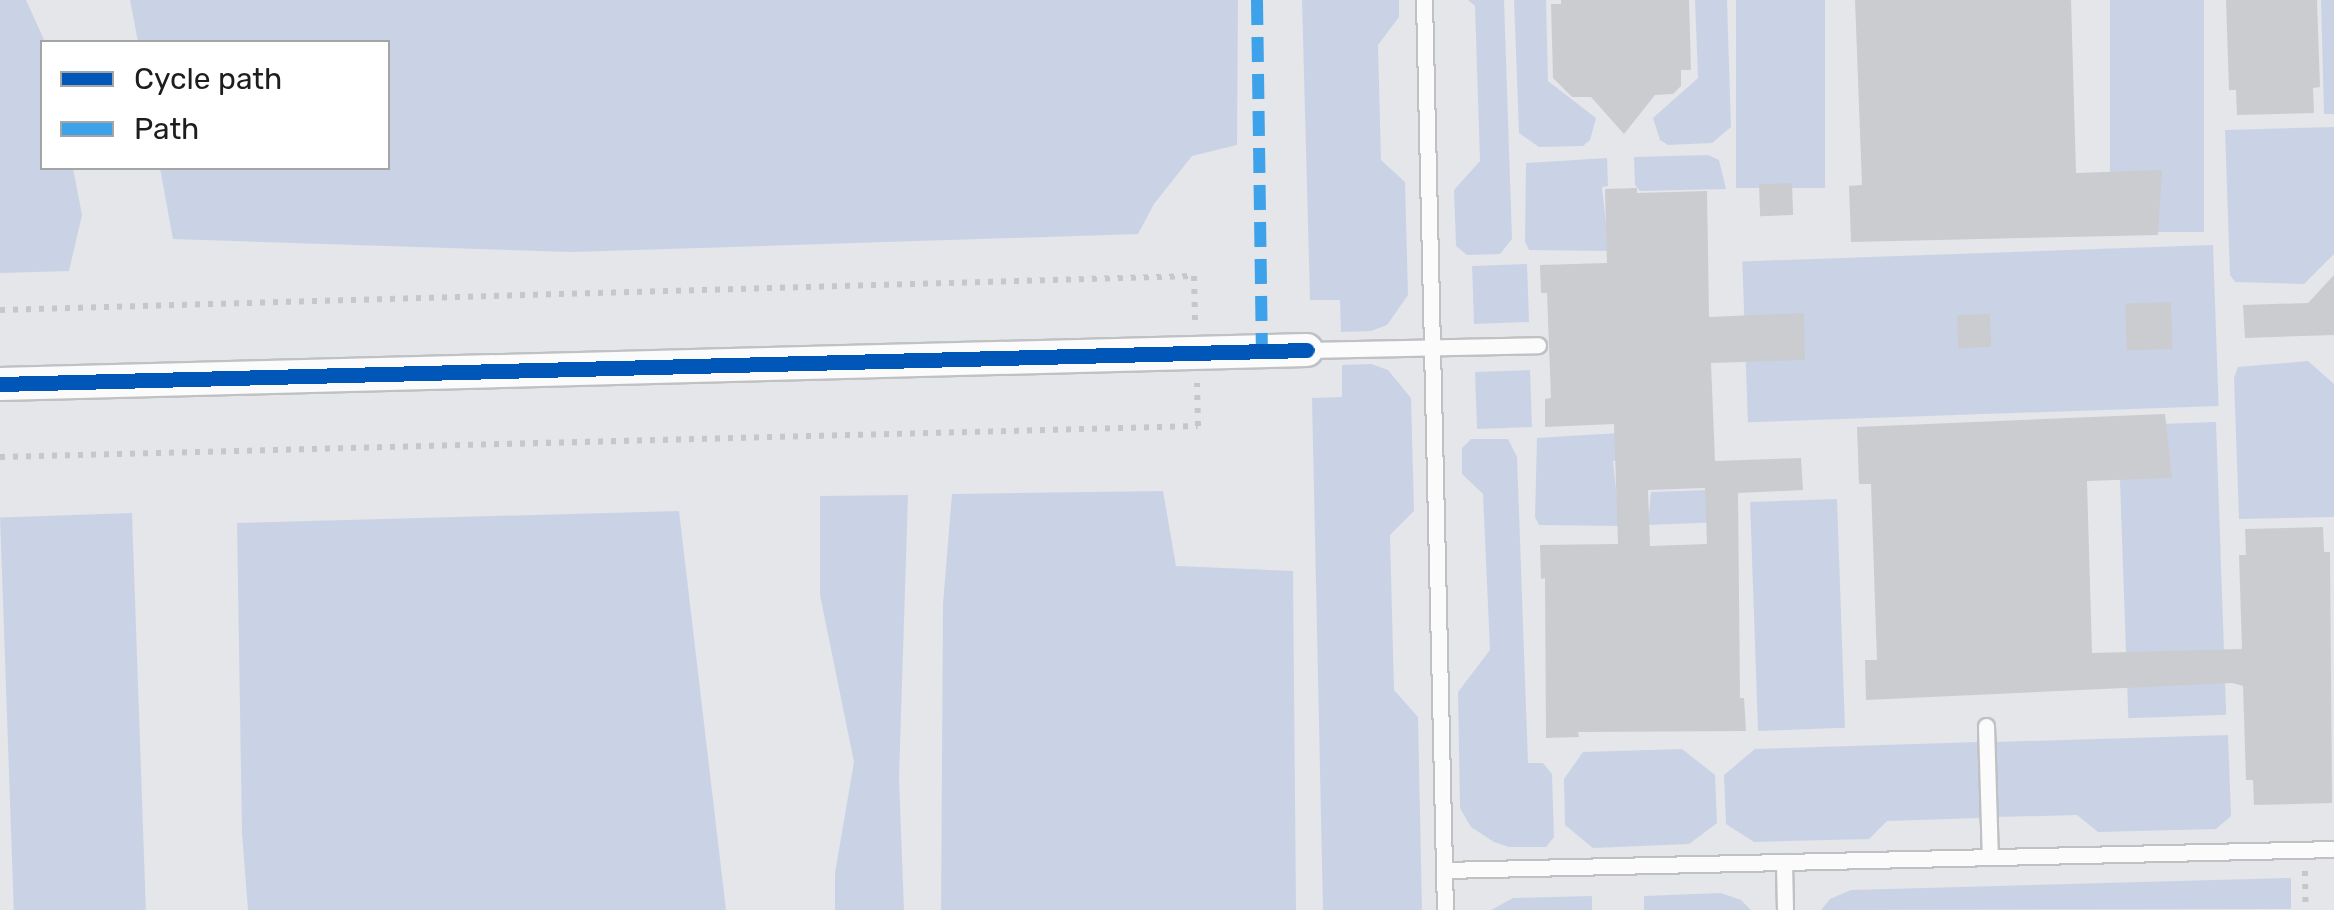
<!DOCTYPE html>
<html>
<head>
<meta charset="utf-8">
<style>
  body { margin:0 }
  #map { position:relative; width:2334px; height:910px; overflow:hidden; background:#e4e6e9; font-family:Rubik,sans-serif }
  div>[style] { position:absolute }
  .green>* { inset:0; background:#cad3e6; transform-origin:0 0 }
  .building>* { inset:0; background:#cbcccf; transform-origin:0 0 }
  .path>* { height:6px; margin-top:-3px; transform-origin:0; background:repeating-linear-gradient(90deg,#c7c7c8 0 5px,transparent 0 13px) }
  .roads { filter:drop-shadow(2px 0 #bfc1c3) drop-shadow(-2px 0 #bfc1c3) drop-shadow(0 2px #bfc1c3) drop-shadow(0 -2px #bfc1c3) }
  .service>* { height:15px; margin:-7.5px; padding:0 7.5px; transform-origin:7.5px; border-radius:7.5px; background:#fbfbfc }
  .minor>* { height:32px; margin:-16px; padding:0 16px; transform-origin:16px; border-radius:16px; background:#fbfbfc }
  .quiet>* { height:12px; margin-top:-6px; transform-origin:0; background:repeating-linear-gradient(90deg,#3da2ea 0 25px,transparent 0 37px) }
  .cycleway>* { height:15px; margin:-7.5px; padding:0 7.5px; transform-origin:7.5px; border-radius:7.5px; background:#0057b8 }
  span { translate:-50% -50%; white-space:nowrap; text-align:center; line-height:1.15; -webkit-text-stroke:8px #fff; paint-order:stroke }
  .legend { position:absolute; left:40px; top:40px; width:350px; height:130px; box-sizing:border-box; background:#fff; border:2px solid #a4a5a5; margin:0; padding:12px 18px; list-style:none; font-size:30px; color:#1c1d1f }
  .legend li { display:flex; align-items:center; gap:20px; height:50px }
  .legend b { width:50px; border:2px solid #a4a5a5 }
</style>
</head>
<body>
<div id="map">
  <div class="green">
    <i style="clip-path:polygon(0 0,26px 0,45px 42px,42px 168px,73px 168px,82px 215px,69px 271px,0 273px)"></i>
    <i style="clip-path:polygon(130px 0,1238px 0,1237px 145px,1192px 156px,1154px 204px,1138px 234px,572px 252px,173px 239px,160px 168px,388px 168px,388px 42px,138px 42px)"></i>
    <i style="clip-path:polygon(1302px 0,1399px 0,1399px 17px,1378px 45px,1381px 160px,1405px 182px,1408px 295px,1387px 325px,1371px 331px,1341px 332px,1340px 300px,1310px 300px)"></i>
    <i style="clip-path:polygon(1468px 0,1504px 0,1512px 239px,1500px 254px,1467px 255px,1456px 246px,1454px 190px,1480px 161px,1475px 6px)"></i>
    <i style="clip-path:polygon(1514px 0,1546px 0,1548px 81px,1596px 118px,1590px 140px,1583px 146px,1539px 147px,1519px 133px)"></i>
    <i style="clip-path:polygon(1695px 0,1727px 0,1731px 127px,1712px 143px,1668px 145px,1660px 140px,1653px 118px,1698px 78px)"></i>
    <i style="left:1736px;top:0;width:89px;height:188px"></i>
    <i style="left:2110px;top:0;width:94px;height:232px"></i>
    <i style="clip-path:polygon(2321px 0,2334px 0,2334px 114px,2324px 114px)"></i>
    <i style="clip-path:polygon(2334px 127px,2334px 254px,2304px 284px,2235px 282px,2230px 275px,2225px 130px)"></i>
    <i style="clip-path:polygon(1708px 155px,1719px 160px,1726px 189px,1640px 191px,1635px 185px,1634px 157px)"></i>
    <i style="clip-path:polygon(1607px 158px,1608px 186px,1602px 187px,1609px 251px,1529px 250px,1525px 242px,1526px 163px)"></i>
    <i style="left:2213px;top:245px;width:161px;height:471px;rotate:88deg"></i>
    <i style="left:1527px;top:264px;width:58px;height:55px;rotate:88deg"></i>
    <i style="clip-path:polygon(2308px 361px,2334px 384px,2334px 517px,2239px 519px,2234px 378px,2238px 367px)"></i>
    <i style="clip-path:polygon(1371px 364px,1388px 370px,1411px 398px,1414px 511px,1390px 535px,1394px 690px,1418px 717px,1422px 910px,1323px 910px,1312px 398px,1342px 397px,1342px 365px)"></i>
    <i style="left:1530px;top:370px;width:57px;height:55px;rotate:88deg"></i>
    <i style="left:2216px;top:422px;width:293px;height:98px;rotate:88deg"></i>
    <i style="clip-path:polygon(1618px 433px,1619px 460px,1613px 461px,1620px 526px,1539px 525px,1535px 517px,1537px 438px)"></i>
    <i style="clip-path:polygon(1471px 439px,1508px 439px,1517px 457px,1528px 763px,1543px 763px,1552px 774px,1554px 837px,1546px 847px,1509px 847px,1494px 842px,1471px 827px,1460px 808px,1458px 692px,1490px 650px,1483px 494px,1462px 474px,1462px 448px)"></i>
    <i style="clip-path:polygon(1738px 489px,1722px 522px,1648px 525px,1651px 492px)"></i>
    <i style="clip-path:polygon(1163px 491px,1176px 566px,1293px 571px,1296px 910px,941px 910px,943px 604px,952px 494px)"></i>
    <i style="clip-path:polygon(908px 495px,899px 778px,904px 910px,835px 910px,835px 873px,854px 762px,820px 595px,820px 496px)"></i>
    <i style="left:1837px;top:499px;width:229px;height:87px;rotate:88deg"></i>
    <i style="clip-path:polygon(679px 511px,726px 910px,248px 910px,242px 833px,237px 523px)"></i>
    <i style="left:132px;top:513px;width:397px;height:132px;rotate:88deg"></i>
    <i style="clip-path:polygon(2228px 735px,2231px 816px,2216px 829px,2098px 832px,2077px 815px,1997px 817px,1995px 742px)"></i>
    <i style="clip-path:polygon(1978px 742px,1980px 818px,1887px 821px,1869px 839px,1754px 842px,1726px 824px,1724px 775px,1755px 749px)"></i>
    <i style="clip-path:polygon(1682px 749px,1715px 775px,1717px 823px,1689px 844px,1593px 848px,1565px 825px,1564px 779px,1583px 752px)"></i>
    <i style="clip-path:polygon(2291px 878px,2291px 909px,1821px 910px,1830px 899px,1851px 890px)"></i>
    <i style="clip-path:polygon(1721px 893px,1741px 900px,1751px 910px,1644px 910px,1644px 896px)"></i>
    <i style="clip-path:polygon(1592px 896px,1592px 910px,1491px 910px,1513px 898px)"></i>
  </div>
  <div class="building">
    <i style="clip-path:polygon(1561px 0,1689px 0,1691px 70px,1681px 70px,1681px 86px,1673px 94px,1655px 95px,1624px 134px,1591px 97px,1572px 97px,1553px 78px,1551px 4px,1561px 4px)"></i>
    <i style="clip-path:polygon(1855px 0,2071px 0,2076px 173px,2162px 170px,2158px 235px,1851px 242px,1849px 186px,1862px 185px)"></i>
    <i style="clip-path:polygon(2226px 0,2317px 0,2320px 87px,2313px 88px,2314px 113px,2237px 115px,2236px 90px,2229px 90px)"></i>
    <i style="left:1792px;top:183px;width:32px;height:33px;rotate:88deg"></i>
    <i style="clip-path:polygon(evenodd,1637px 188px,1637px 193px,1707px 191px,1709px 317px,1804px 313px,1805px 360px,1711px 363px,1715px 461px,1801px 458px,1803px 490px,1738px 493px,1740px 698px,1744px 698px,1746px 731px,1578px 732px,1579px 737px,1546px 738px,1545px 578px,1541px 579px,1540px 545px,1618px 544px,1614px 424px,1545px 427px,1545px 399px,1551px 398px,1547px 293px,1541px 293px,1540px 265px,1607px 263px,1605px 189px,1637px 188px,1705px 488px,1707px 544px,1650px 546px,1648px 490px,1705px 488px)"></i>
    <i style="clip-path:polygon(2334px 275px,2334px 335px,2245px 338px,2243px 305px,2308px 303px)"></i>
    <i style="left:2171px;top:302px;width:47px;height:46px;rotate:88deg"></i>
    <i style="left:1990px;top:314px;width:33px;height:33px;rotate:88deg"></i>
    <i style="clip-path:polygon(2165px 414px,2172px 478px,2087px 481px,2092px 653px,2242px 649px,2239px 555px,2246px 555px,2245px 529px,2323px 527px,2324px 552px,2330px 552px,2332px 803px,2254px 805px,2253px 780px,2246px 780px,2243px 686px,2232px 683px,1866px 700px,1865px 660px,1877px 660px,1871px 484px,1859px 484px,1857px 427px)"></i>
  </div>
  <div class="path">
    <i style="left:0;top:310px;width:1194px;rotate:-1.63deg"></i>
    <i style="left:1194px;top:276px;width:45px;rotate:88.7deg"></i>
    <i style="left:0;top:457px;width:1198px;rotate:-1.48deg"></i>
    <i style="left:1198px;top:426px;width:43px;rotate:-91.3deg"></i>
    <i style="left:2305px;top:871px;width:39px;rotate:89deg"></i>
  </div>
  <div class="roads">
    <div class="service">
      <i style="left:1424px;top:0;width:910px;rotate:88.68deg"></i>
      <i style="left:1307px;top:350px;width:231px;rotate:-1.2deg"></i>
      <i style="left:1986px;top:726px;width:131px;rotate:88.3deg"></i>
      <i style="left:1784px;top:862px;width:48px;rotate:88.8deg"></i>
      <i style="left:1444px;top:870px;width:890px;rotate:-1.35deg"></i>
    </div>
    <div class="minor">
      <i style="left:0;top:384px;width:1307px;rotate:-1.49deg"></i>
    </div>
  </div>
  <div class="quiet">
    <i style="left:1257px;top:0;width:350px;rotate:89.2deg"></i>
  </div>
  <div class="cycleway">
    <i style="left:0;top:384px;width:1307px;rotate:-1.49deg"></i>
  </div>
  <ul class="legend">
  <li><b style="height:12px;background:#0057b8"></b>Cycle path</li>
  <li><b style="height:12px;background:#3da2ea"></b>Path</li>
  </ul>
</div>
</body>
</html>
